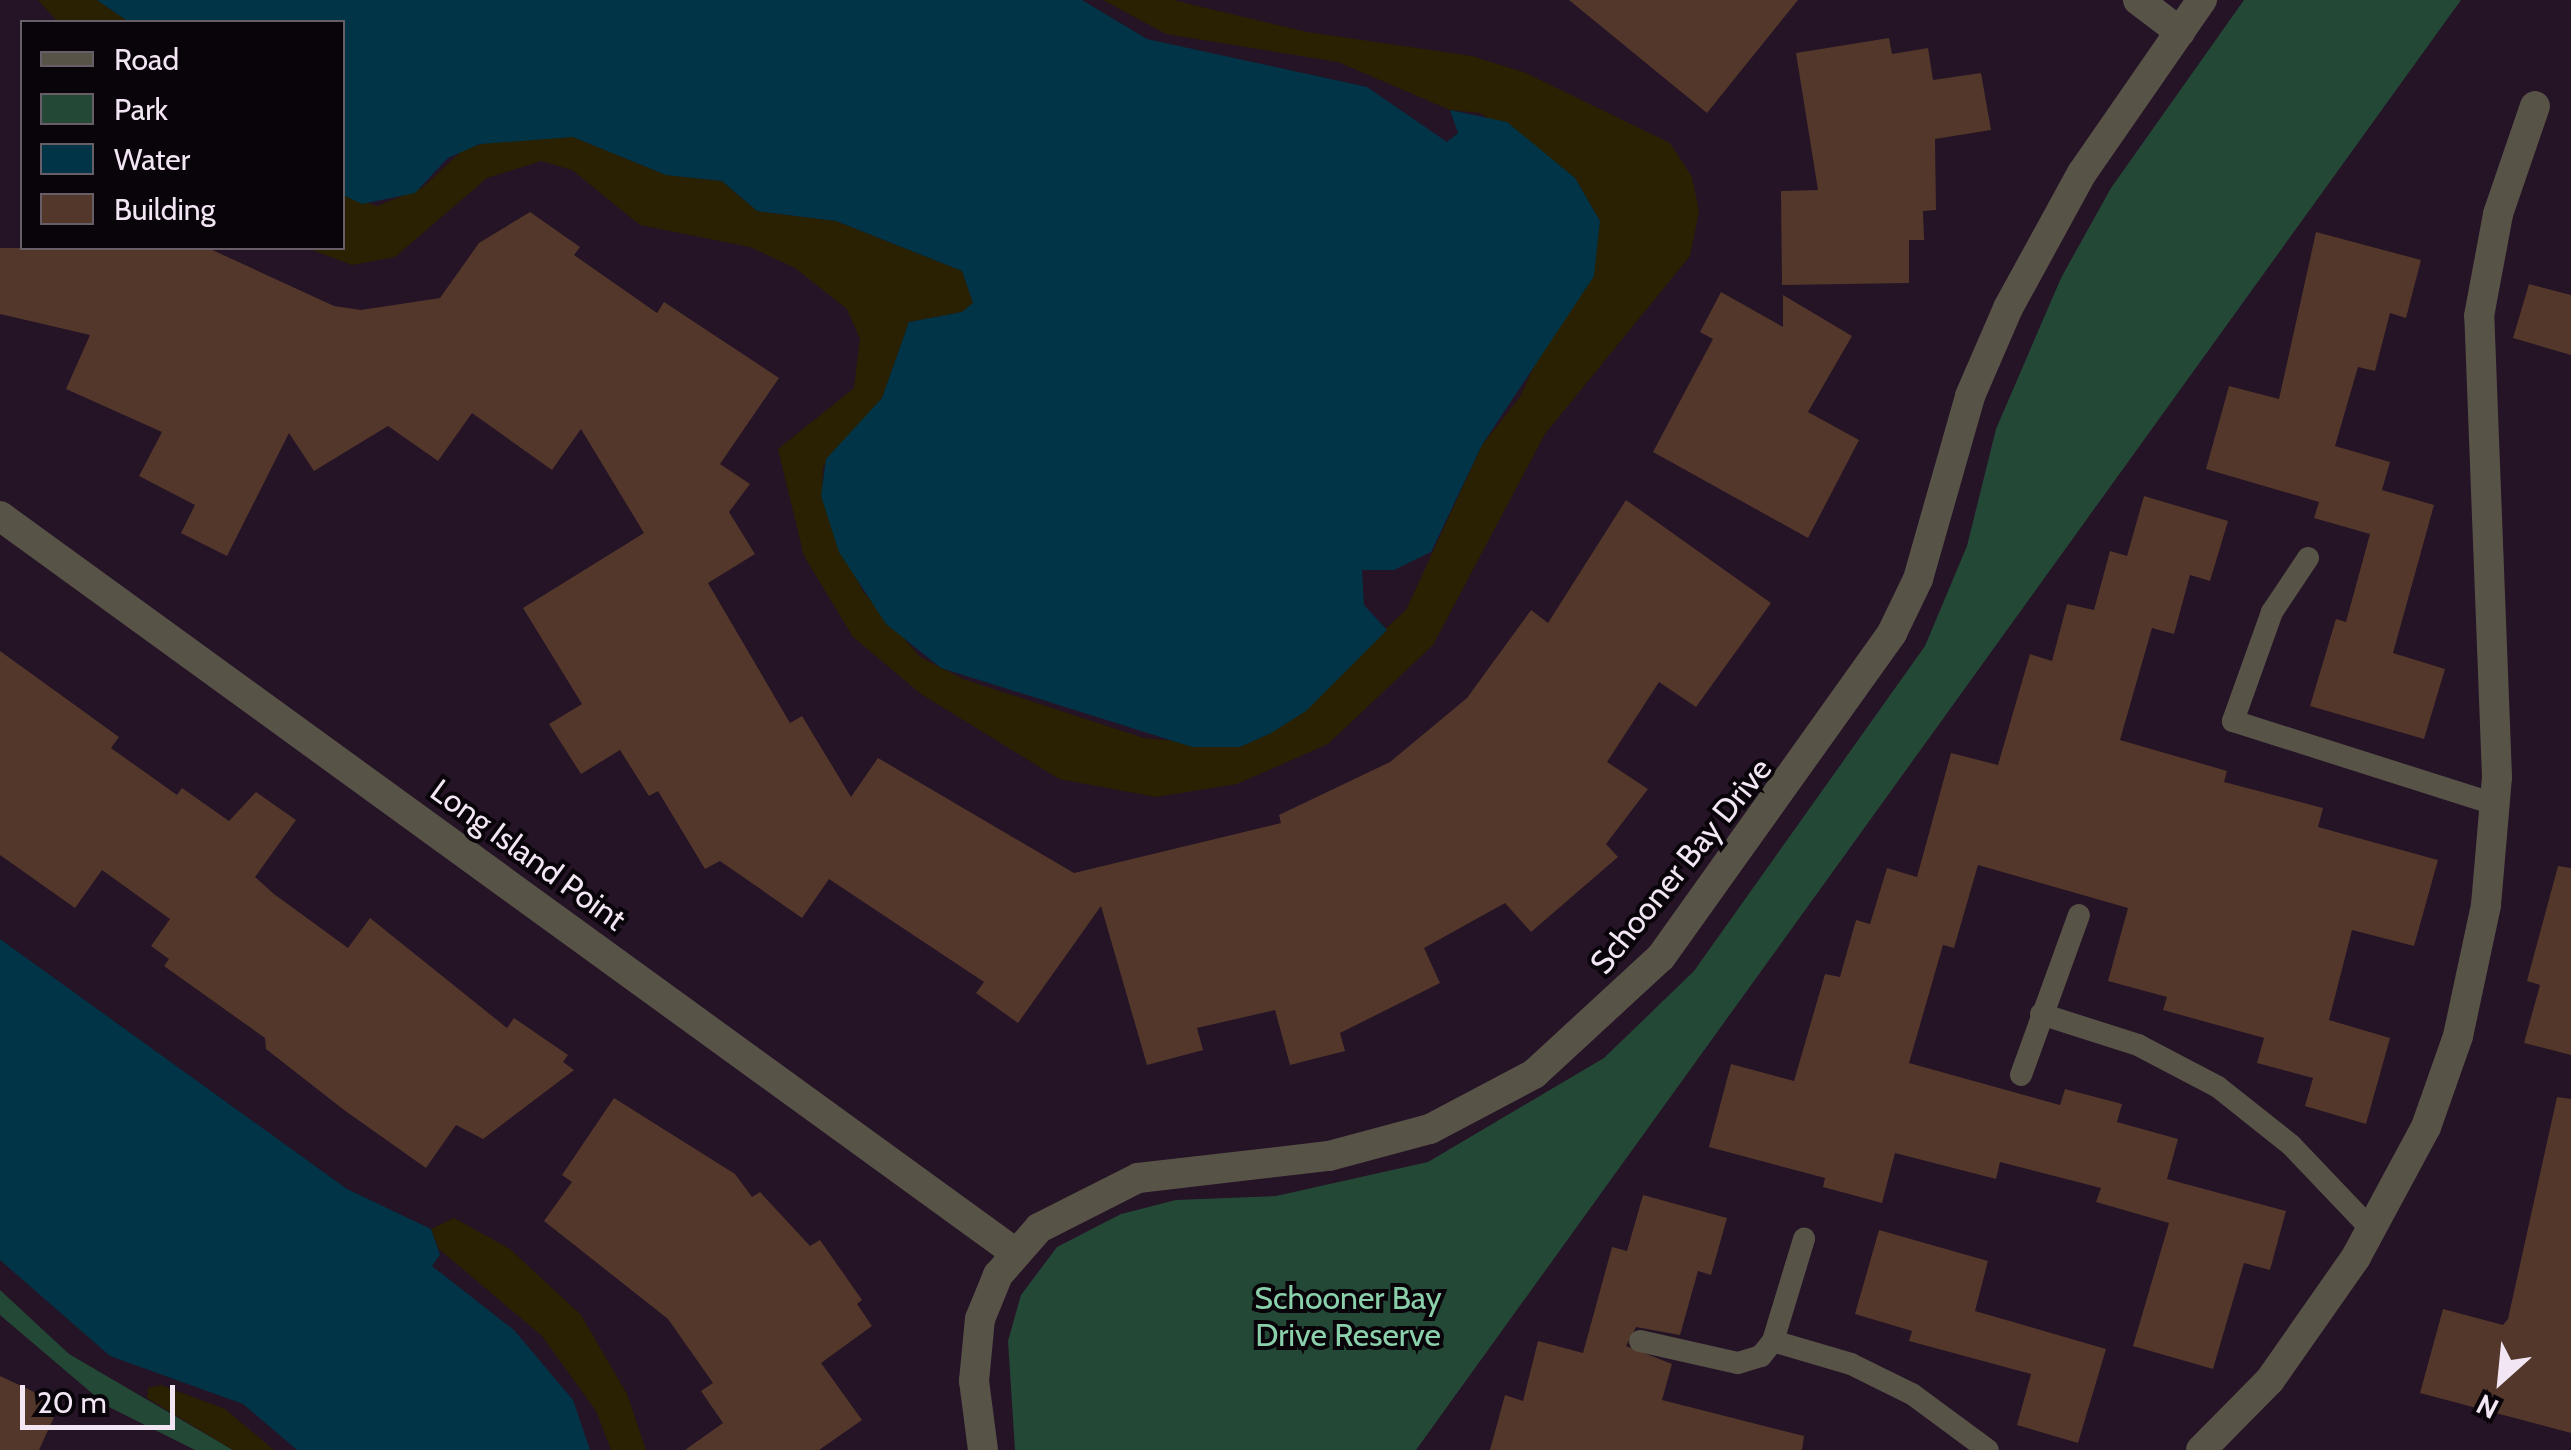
<!DOCTYPE html>
<html>
<head>
<meta charset="utf-8">
<style>
  body { margin:0 }
  #map { position:relative; width:2571px; height:1450px; overflow:hidden; background:#251326; font-family:Cabin,sans-serif }
  div>[style] { position:absolute }
  .green>* { inset:0; background:#244836 }
  .sand>* { inset:0; background:#292101 }
  .water>* { inset:0; background:#013446 }
  .building>* { inset:0; background:#52372a }
  .lane>* { height:22px; margin:-11px; padding:0 11px; transform-origin:11px; border-radius:11px; background:#585347 }
  .street>* { height:30px; margin:-15px; padding:0 15px; transform-origin:15px; border-radius:15px; background:#585347 }
  span { translate:-50% -50%; white-space:nowrap; text-align:center; line-height:1.15; -webkit-text-stroke:8px #09040a; paint-order:stroke }
  .street-label { font-size:32px; color:#f3e6f4 }
  .park-label { font-size:32px; color:#89d0ab }
  .legend { position:absolute; left:20px; top:20px; width:325px; height:230px; box-sizing:border-box; background:#09040a; border:2px solid #675e68; margin:0; padding:12px 18px; list-style:none; font-size:30px; color:#f3e6f4 }
  .legend li { display:flex; align-items:center; gap:20px; height:50px }
  .legend b { width:50px; border:2px solid #675e68 }
  .north { position:absolute; left:2451px; top:1330px; width:100px; height:100px; -webkit-text-stroke:8px #09040a; paint-order:stroke; rotate:207deg; font-size:28px; font-weight:700; line-height:40px; text-align:center; color:#f3e6f4 }
  .north::after { content:''; display:block; margin:auto; width:35px; height:45px; background:#f3e6f4; clip-path:polygon(50% 0,100% 100%,50% 72%,0 100%) }
  .scale { position:absolute; left:20px; top:1385px; width:155px; height:45px; box-sizing:border-box; border:5px solid #f3e6f4; border-top:0; padding-left:12px; font-size:30px; line-height:35px; white-space:nowrap; color:#f3e6f4; -webkit-text-stroke:8px #09040a; paint-order:stroke }
</style>
</head>
<body>
<div id="map">
  <div class="green">
    <i style="clip-path:polygon(2244px 0,2461px 0,1416px 1450px,1015px 1450px,1008px 1341px,1021px 1295px,1057px 1247px,1121px 1214px,1176px 1200px,1276px 1196px,1428px 1162px,1604px 1058px,1694px 971px,1925px 646px,1967px 546px,1996px 429px,2061px 278px,2111px 188px)"></i>
    <i style="clip-path:polygon(0 1290px,69px 1354px,233px 1450px,195px 1450px,107px 1406px,0 1315px)"></i>
  </div>
  <div class="sand">
    <i style="clip-path:polygon(38px 0,97px 0,129px 22px,58px 22px)"></i>
    <i style="clip-path:polygon(1103px 0,1173px 0,1307px 32px,1472px 56px,1526px 73px,1670px 143px,1692px 177px,1699px 211px,1690px 256px,1545px 434px,1433px 645px,1328px 744px,1237px 784px,1156px 797px,1059px 779px,921px 694px,853px 637px,804px 556px,778px 449px,854px 388px,860px 339px,847px 309px,795px 268px,750px 247px,640px 225px,572px 170px,541px 161px,487px 178px,395px 257px,352px 265px,307px 248px,342px 248px,343px 195px,377px 206px,422px 188px,464px 149px,501px 139px,573px 137px,666px 175px,722px 181px,757px 211px,836px 221px,962px 271px,973px 303px,962px 312px,909px 322px,882px 398px,823px 467px,822px 496px,862px 590px,920px 657px,963px 679px,1144px 738px,1240px 747px,1271px 733px,1406px 610px,1482px 445px,1520px 397px,1600px 221px,1575px 178px,1480px 113px,1450px 110px,1338px 62px,1166px 34px)"></i>
    <i style="clip-path:polygon(454px 1218px,510px 1249px,581px 1315px,627px 1394px,646px 1450px,611px 1450px,596px 1411px,542px 1336px,439px 1249px,431px 1229px)"></i>
    <i style="clip-path:polygon(161px 1385px,225px 1409px,274px 1450px,233px 1450px,147px 1398px,148px 1388px)"></i>
  </div>
  <div class="water">
    <i style="clip-path:polygon(97px 0,1082px 0,1147px 39px,1367px 87px,1447px 142px,1458px 133px,1450px 110px,1507px 122px,1575px 178px,1600px 221px,1594px 276px,1482px 445px,1431px 552px,1394px 570px,1362px 570px,1364px 605px,1387px 630px,1306px 711px,1271px 733px,1240px 747px,1192px 747px,941px 668px,886px 624px,839px 552px,821px 496px,826px 459px,882px 398px,909px 322px,962px 312px,973px 303px,962px 271px,836px 221px,757px 211px,722px 181px,666px 175px,573px 137px,480px 144px,448px 158px,415px 193px,362px 204px,343px 195px,342px 22px,129px 22px)"></i>
    <i style="clip-path:polygon(0 939px,347px 1189px,431px 1229px,440px 1255px,432px 1266px,514px 1330px,573px 1400px,590px 1450px,297px 1450px,243px 1404px,110px 1356px,0 1260px)"></i>
  </div>
  <div class="building">
    <i style="clip-path:polygon(1569px 0,1798px 0,1707px 113px)"></i>
    <i style="clip-path:polygon(1889px 38px,1892px 54px,1928px 48px,1933px 80px,1981px 73px,1991px 130px,1935px 139px,1936px 210px,1923px 211px,1924px 240px,1909px 240px,1909px 283px,1782px 285px,1781px 191px,1818px 190px,1796px 53px)"></i>
    <i style="clip-path:polygon(530px 212px,580px 247px,574px 255px,657px 313px,664px 302px,779px 378px,720px 464px,750px 484px,729px 512px,755px 554px,708px 583px,790px 723px,802px 716px,851px 797px,878px 758px,1074px 873px,1281px 823px,1279px 815px,1390px 762px,1467px 698px,1531px 610px,1548px 623px,1626px 500px,1771px 603px,1696px 707px,1659px 682px,1607px 762px,1648px 789px,1606px 844px,1618px 857px,1531px 932px,1505px 903px,1424px 948px,1440px 983px,1340px 1033px,1345px 1051px,1290px 1065px,1275px 1010px,1197px 1028px,1203px 1050px,1147px 1065px,1101px 906px,1018px 1023px,976px 993px,984px 982px,829px 879px,802px 918px,720px 861px,705px 869px,658px 791px,649px 796px,620px 750px,581px 774px,549px 724px,582px 704px,523px 608px,644px 533px,581px 429px,552px 470px,472px 413px,438px 461px,388px 426px,314px 471px,289px 433px,227px 556px,181px 533px,195px 505px,139px 476px,162px 432px,66px 389px,90px 335px,0 314px,0 248px,208px 248px,334px 306px,361px 310px,440px 298px,479px 243px)"></i>
    <i style="clip-path:polygon(2316px 232px,2421px 260px,2406px 318px,2390px 313px,2375px 371px,2358px 367px,2335px 446px,2390px 462px,2382px 490px,2434px 505px,2393px 653px,2445px 669px,2424px 739px,2310px 706px,2336px 619px,2346px 622px,2370px 534px,2314px 518px,2319px 502px,2206px 469px,2229px 386px,2279px 399px)"></i>
    <i style="clip-path:polygon(2529px 284px,2571px 295px,2571px 355px,2513px 338px)"></i>
    <i style="clip-path:polygon(1721px 292px,1783px 327px,1783px 295px,1852px 336px,1808px 412px,1859px 440px,1808px 538px,1653px 452px,1713px 339px,1700px 332px)"></i>
    <i style="clip-path:polygon(2144px 496px,2228px 521px,2210px 581px,2190px 575px,2174px 634px,2152px 628px,2120px 740px,2227px 771px,2224px 782px,2323px 808px,2318px 827px,2438px 860px,2414px 946px,2352px 930px,2329px 1020px,2390px 1038px,2366px 1124px,2305px 1106px,2313px 1078px,2257px 1063px,2264px 1038px,2163px 1010px,2167px 997px,2108px 981px,2128px 908px,1978px 865px,1954px 948px,1943px 945px,1909px 1063px,2060px 1105px,2065px 1089px,2122px 1104px,2117px 1122px,2178px 1139px,2167px 1179px,2286px 1211px,2270px 1270px,2244px 1263px,2213px 1369px,2133px 1346px,2169px 1223px,2096px 1202px,2101px 1188px,2000px 1162px,1996px 1179px,1895px 1153px,1882px 1203px,1823px 1187px,1825px 1178px,1709px 1147px,1731px 1064px,1794px 1081px,1825px 974px,1840px 977px,1856px 920px,1870px 924px,1887px 868px,1917px 877px,1951px 753px,1998px 765px,2030px 654px,2052px 661px,2067px 604px,2094px 610px,2110px 551px,2127px 556px)"></i>
    <i style="clip-path:polygon(0 651px,119px 737px,111px 748px,177px 795px,182px 788px,229px 821px,256px 792px,296px 820px,255px 877px,274px 894px,348px 948px,370px 918px,507px 1028px,514px 1018px,568px 1055px,563px 1062px,574px 1070px,483px 1139px,456px 1125px,426px 1168px,344px 1110px,266px 1049px,265px 1038px,164px 966px,169px 959px,151px 946px,170px 919px,102px 870px,75px 908px,0 855px)"></i>
    <i style="clip-path:polygon(2558px 866px,2571px 868px,2571px 1055px,2524px 1043px,2540px 985px,2527px 981px)"></i>
    <i style="clip-path:polygon(2557px 1097px,2571px 1099px,2571px 1433px,2420px 1393px,2443px 1309px,2503px 1325px,2508px 1319px)"></i>
    <i style="clip-path:polygon(614px 1098px,735px 1174px,752px 1197px,760px 1192px,810px 1246px,820px 1240px,862px 1300px,857px 1304px,872px 1326px,821px 1363px,862px 1420px,819px 1450px,685px 1450px,723px 1423px,701px 1391px,713px 1383px,668px 1319px,544px 1221px,572px 1182px,562px 1175px)"></i>
    <i style="clip-path:polygon(1643px 1195px,1727px 1218px,1711px 1275px,1698px 1271px,1680px 1335px,1636px 1327px,1626px 1346px,1672px 1364px,1662px 1400px,1804px 1436px,1802px 1450px,1490px 1450px,1505px 1395px,1523px 1401px,1538px 1341px,1583px 1353px,1612px 1247px,1627px 1251px)"></i>
    <i style="clip-path:polygon(1879px 1230px,1988px 1261px,1975px 1311px,2106px 1349px,2078px 1443px,2017px 1425px,2031px 1374px,1909px 1341px,1912px 1331px,1855px 1314px)"></i>
    <i style="clip-path:polygon(0 1376px,60px 1404px,39px 1450px,0 1450px)"></i>
  </div>
  <div class="lane">
    <i style="left:2308px;top:558px;width:65px;rotate:123.7deg"></i>
    <i style="left:2272px;top:612px;width:116px;rotate:109.7deg"></i>
    <i style="left:2233px;top:721px;width:275px;rotate:17.6deg"></i>
    <i style="left:2041px;top:1014px;width:102px;rotate:17.7deg"></i>
    <i style="left:2138px;top:1045px;width:90px;rotate:27.7deg"></i>
    <i style="left:2218px;top:1087px;width:93px;rotate:38.5deg"></i>
    <i style="left:2291px;top:1145px;width:117px;rotate:46.4deg"></i>
    <i style="left:2021px;top:1075px;width:170px;rotate:-70.1deg"></i>
    <i style="left:1640px;top:1341px;width:100px;rotate:12.7deg"></i>
    <i style="left:1738px;top:1363px;width:24px;rotate:-17deg"></i>
    <i style="left:1761px;top:1356px;width:19px;rotate:-51deg"></i>
    <i style="left:1773px;top:1341px;width:81px;rotate:16.4deg"></i>
    <i style="left:1851px;top:1364px;width:68px;rotate:26.2deg"></i>
    <i style="left:1912px;top:1394px;width:94px;rotate:36.4deg"></i>
    <i style="left:1773px;top:1341px;width:107px;rotate:-73.1deg"></i>
  </div>
  <div class="street">
    <i style="left:2138px;top:0;width:53px;rotate:37.3deg"></i>
    <i style="left:0;top:516px;width:1253px;rotate:35.97deg"></i>
    <i style="left:983px;top:1450px;width:70px;rotate:-97.4deg"></i>
    <i style="left:974px;top:1381px;width:62px;rotate:-84.5deg"></i>
    <i style="left:980px;top:1319px;width:48px;rotate:-67.8deg"></i>
    <i style="left:998px;top:1275px;width:62px;rotate:-48.9deg"></i>
    <i style="left:1039px;top:1228px;width:111px;rotate:-26.8deg"></i>
    <i style="left:1138px;top:1178px;width:192px;rotate:-6.6deg"></i>
    <i style="left:1329px;top:1156px;width:105px;rotate:-15deg"></i>
    <i style="left:1430px;top:1129px;width:118px;rotate:-27.9deg"></i>
    <i style="left:1534px;top:1074px;width:173px;rotate:-42.7deg"></i>
    <i style="left:1661px;top:957px;width:398px;rotate:-54.5deg"></i>
    <i style="left:1892px;top:633px;width:60px;rotate:-64.3deg"></i>
    <i style="left:1918px;top:579px;width:190px;rotate:-74.1deg"></i>
    <i style="left:1970px;top:396px;width:96px;rotate:-66.6deg"></i>
    <i style="left:2008px;top:308px;width:154px;rotate:-61.3deg"></i>
    <i style="left:2082px;top:173px;width:211px;rotate:-55.3deg"></i>
    <i style="left:2201px;top:1450px;width:98px;rotate:-45.4deg"></i>
    <i style="left:2270px;top:1380px;width:150px;rotate:-55deg"></i>
    <i style="left:2356px;top:1257px;width:148px;rotate:-61.7deg"></i>
    <i style="left:2426px;top:1127px;width:96px;rotate:-70.6deg"></i>
    <i style="left:2458px;top:1036px;width:134px;rotate:-77.9deg"></i>
    <i style="left:2486px;top:905px;width:128px;rotate:-85.1deg"></i>
    <i style="left:2497px;top:777px;width:461px;rotate:-92.2deg"></i>
    <i style="left:2479px;top:316px;width:104px;rotate:-79.4deg"></i>
    <i style="left:2498px;top:214px;width:114px;rotate:-71.1deg"></i>
  </div>
  <div class="street-label">
    <span style="left:528px;top:855px;rotate:36deg">Long Island Point</span>
    <span style="left:1681px;top:866px;rotate:-51deg">Schooner Bay Drive</span>
  </div>
  <div class="park-label">
    <span style="left:1348px;top:1317px">Schooner Bay<br>Drive Reserve</span>
  </div>
  <ul class="legend">
  <li><b style="height:12px;background:#585347"></b>Road</li>
  <li><b style="height:28px;background:#244836"></b>Park</li>
  <li><b style="height:28px;background:#013446"></b>Water</li>
  <li><b style="height:28px;background:#52372a"></b>Building</li>
  </ul>
  <div class="north">N</div>
  <div class="scale">20 m</div>
</div>
</body>
</html>
